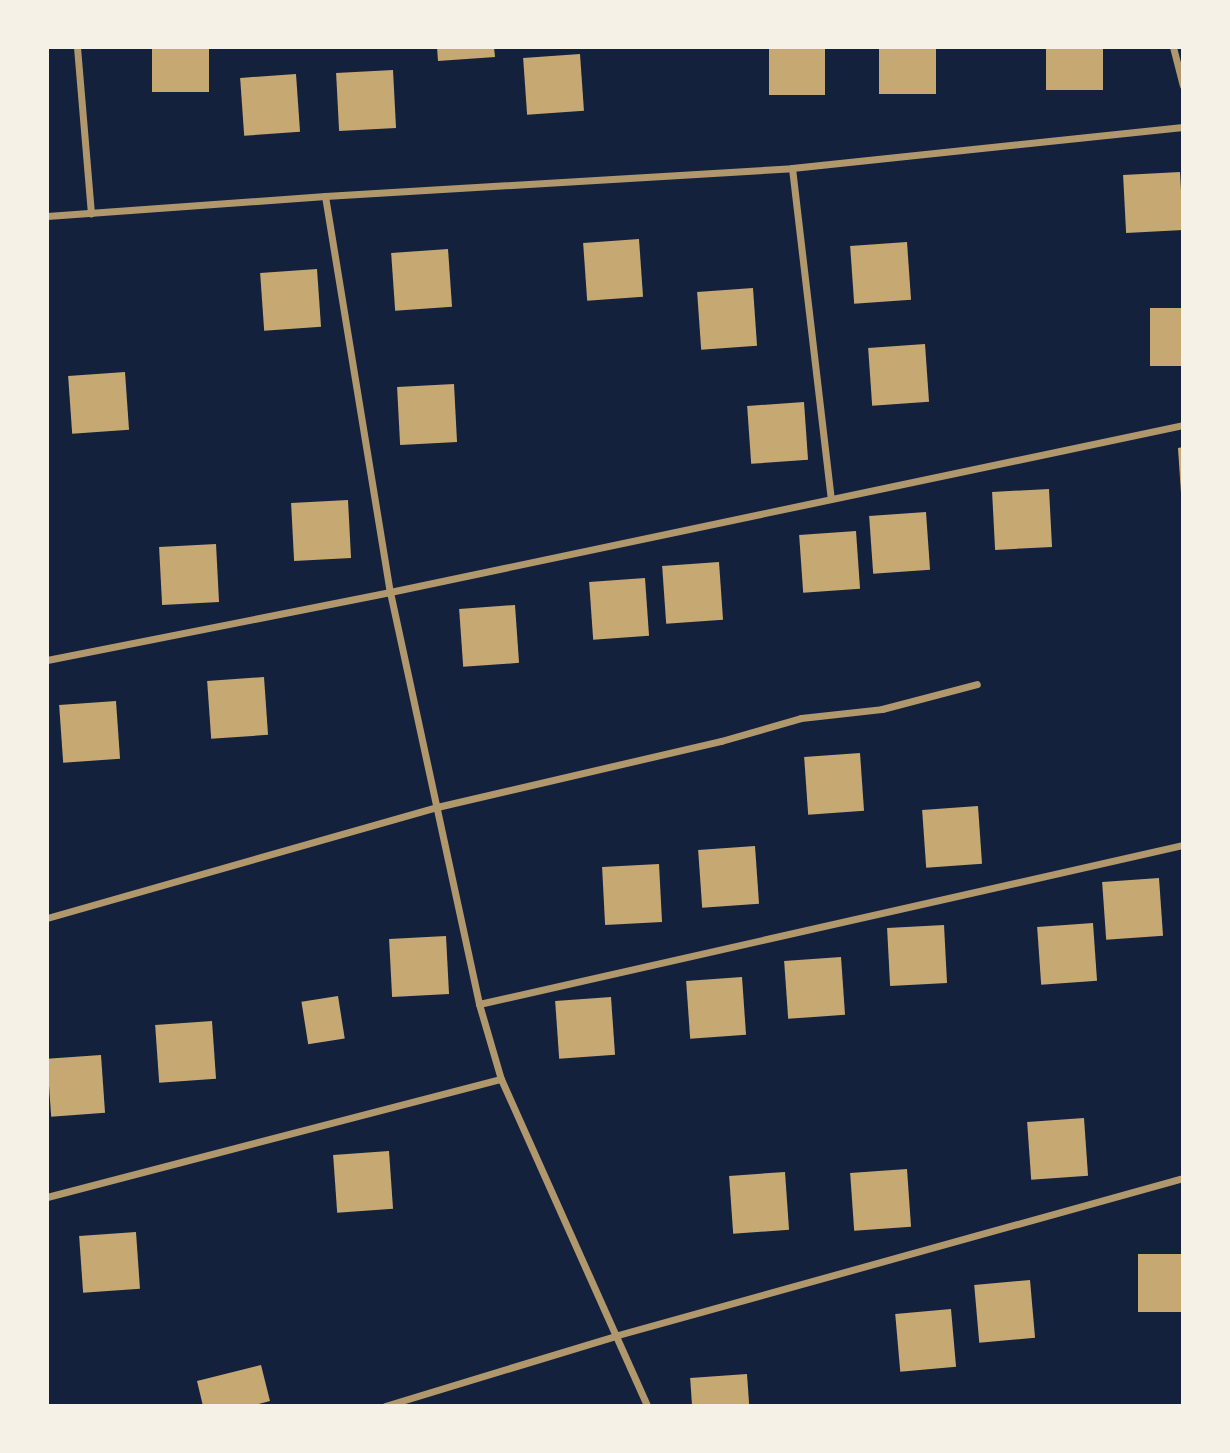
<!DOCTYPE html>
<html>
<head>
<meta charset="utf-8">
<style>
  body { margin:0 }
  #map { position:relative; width:1230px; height:1453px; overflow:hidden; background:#14213d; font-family:Commissioner,sans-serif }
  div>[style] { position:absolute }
  .building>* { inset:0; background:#c6a872; transform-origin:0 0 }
  .minor>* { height:7px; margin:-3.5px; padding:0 3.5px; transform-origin:3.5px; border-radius:3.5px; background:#b1986c }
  span { translate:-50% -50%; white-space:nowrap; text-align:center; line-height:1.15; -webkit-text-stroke:5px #f6f1e7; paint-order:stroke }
  .frame { position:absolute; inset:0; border:49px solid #f6f1e7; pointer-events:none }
</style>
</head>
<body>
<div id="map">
  <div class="building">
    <i style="left:152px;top:47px;width:57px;height:45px"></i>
    <i style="clip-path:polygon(437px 47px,494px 47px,495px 57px,438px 61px)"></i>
    <i style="left:769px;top:47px;width:56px;height:48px"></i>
    <i style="left:879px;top:47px;width:57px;height:47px"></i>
    <i style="left:1046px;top:47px;width:57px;height:43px"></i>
    <i style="left:580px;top:54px;width:57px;height:57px;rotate:86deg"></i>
    <i style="left:393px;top:70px;width:58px;height:57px;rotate:87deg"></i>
    <i style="left:296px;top:74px;width:58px;height:56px;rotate:86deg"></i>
    <i style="left:1180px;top:172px;width:58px;height:57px;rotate:87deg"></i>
    <i style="left:639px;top:239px;width:58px;height:56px;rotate:86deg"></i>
    <i style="left:907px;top:242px;width:58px;height:57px;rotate:86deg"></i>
    <i style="left:448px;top:249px;width:58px;height:57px;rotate:86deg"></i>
    <i style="left:317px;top:269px;width:58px;height:57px;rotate:86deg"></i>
    <i style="left:753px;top:288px;width:58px;height:56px;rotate:86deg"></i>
    <i style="left:1183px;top:308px;width:58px;height:33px;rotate:90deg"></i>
    <i style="left:925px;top:344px;width:58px;height:57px;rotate:86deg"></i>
    <i style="left:125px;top:372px;width:58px;height:57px;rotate:86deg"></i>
    <i style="left:454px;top:384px;width:58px;height:57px;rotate:87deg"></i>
    <i style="left:804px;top:402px;width:58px;height:57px;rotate:86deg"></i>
    <i style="clip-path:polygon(1183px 447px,1183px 493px,1181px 493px,1178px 448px)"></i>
    <i style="left:1049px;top:489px;width:58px;height:57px;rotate:87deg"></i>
    <i style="left:348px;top:500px;width:58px;height:57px;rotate:87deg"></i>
    <i style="left:926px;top:512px;width:58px;height:57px;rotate:86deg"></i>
    <i style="left:856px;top:531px;width:58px;height:57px;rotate:86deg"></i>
    <i style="left:216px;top:544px;width:58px;height:57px;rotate:87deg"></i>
    <i style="left:719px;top:562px;width:58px;height:57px;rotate:86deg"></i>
    <i style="left:645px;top:578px;width:58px;height:56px;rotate:86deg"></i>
    <i style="left:515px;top:605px;width:58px;height:56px;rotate:86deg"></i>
    <i style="left:264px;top:677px;width:58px;height:57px;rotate:86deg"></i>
    <i style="left:116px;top:701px;width:58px;height:57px;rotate:86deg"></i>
    <i style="left:860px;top:753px;width:58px;height:56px;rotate:86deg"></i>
    <i style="left:978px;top:806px;width:58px;height:56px;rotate:86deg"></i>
    <i style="left:755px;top:846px;width:58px;height:57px;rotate:86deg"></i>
    <i style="left:659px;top:864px;width:58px;height:57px;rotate:87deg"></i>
    <i style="left:1159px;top:878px;width:58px;height:57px;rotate:86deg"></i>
    <i style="left:1093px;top:923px;width:58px;height:56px;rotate:86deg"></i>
    <i style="left:944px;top:925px;width:58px;height:57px;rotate:87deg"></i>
    <i style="left:446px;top:936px;width:58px;height:57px;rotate:87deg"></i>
    <i style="left:841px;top:957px;width:58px;height:57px;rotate:86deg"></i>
    <i style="left:742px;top:977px;width:58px;height:56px;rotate:86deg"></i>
    <i style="left:338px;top:996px;width:43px;height:37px;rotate:81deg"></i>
    <i style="left:611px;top:997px;width:58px;height:56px;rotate:86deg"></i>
    <i style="left:212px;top:1021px;width:58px;height:57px;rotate:86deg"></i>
    <i style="left:101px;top:1055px;width:58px;height:54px;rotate:86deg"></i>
    <i style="left:1084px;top:1118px;width:58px;height:57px;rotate:86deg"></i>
    <i style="left:389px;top:1151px;width:58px;height:56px;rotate:86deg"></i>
    <i style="left:907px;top:1169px;width:58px;height:57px;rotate:86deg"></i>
    <i style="left:785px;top:1172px;width:58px;height:56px;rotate:86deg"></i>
    <i style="left:136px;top:1232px;width:57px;height:57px;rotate:86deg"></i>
    <i style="left:1183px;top:1254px;width:58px;height:45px;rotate:90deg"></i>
    <i style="left:1030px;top:1280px;width:58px;height:56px;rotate:85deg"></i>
    <i style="left:951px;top:1309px;width:58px;height:56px;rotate:85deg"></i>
    <i style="clip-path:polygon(261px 1365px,270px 1401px,251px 1406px,203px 1406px,197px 1381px)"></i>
    <i style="left:747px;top:1374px;width:32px;height:57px;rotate:86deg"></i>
  </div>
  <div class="minor">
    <i style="left:77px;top:47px;width:167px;rotate:85.2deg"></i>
    <i style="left:1173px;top:47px;width:40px;rotate:75.6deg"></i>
    <i style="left:792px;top:168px;width:333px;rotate:83.3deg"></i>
    <i style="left:325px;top:196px;width:401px;rotate:80.7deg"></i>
    <i style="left:390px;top:592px;width:422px;rotate:77.8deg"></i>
    <i style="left:479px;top:1004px;width:78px;rotate:73.7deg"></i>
    <i style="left:501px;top:1079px;width:358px;rotate:65.9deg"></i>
    <i style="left:47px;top:216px;width:279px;rotate:-4.1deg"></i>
    <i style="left:325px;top:196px;width:468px;rotate:-3.4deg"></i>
    <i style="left:792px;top:168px;width:393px;rotate:-6deg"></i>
    <i style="left:47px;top:660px;width:350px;rotate:-11.2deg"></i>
    <i style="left:390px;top:592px;width:810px;rotate:-11.89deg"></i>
    <i style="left:47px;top:918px;width:405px;rotate:-15.9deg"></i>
    <i style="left:437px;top:807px;width:292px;rotate:-13.1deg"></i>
    <i style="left:721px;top:741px;width:83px;rotate:-16deg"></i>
    <i style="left:801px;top:718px;width:81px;rotate:-6.3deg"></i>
    <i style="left:882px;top:709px;width:98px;rotate:-14.7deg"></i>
    <i style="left:479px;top:1004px;width:722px;rotate:-12.73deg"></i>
    <i style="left:47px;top:1197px;width:469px;rotate:-14.6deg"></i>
    <i style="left:385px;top:1406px;width:244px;rotate:-16.9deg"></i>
    <i style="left:618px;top:1335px;width:586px;rotate:-15.53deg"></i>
  </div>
  <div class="frame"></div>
</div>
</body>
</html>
